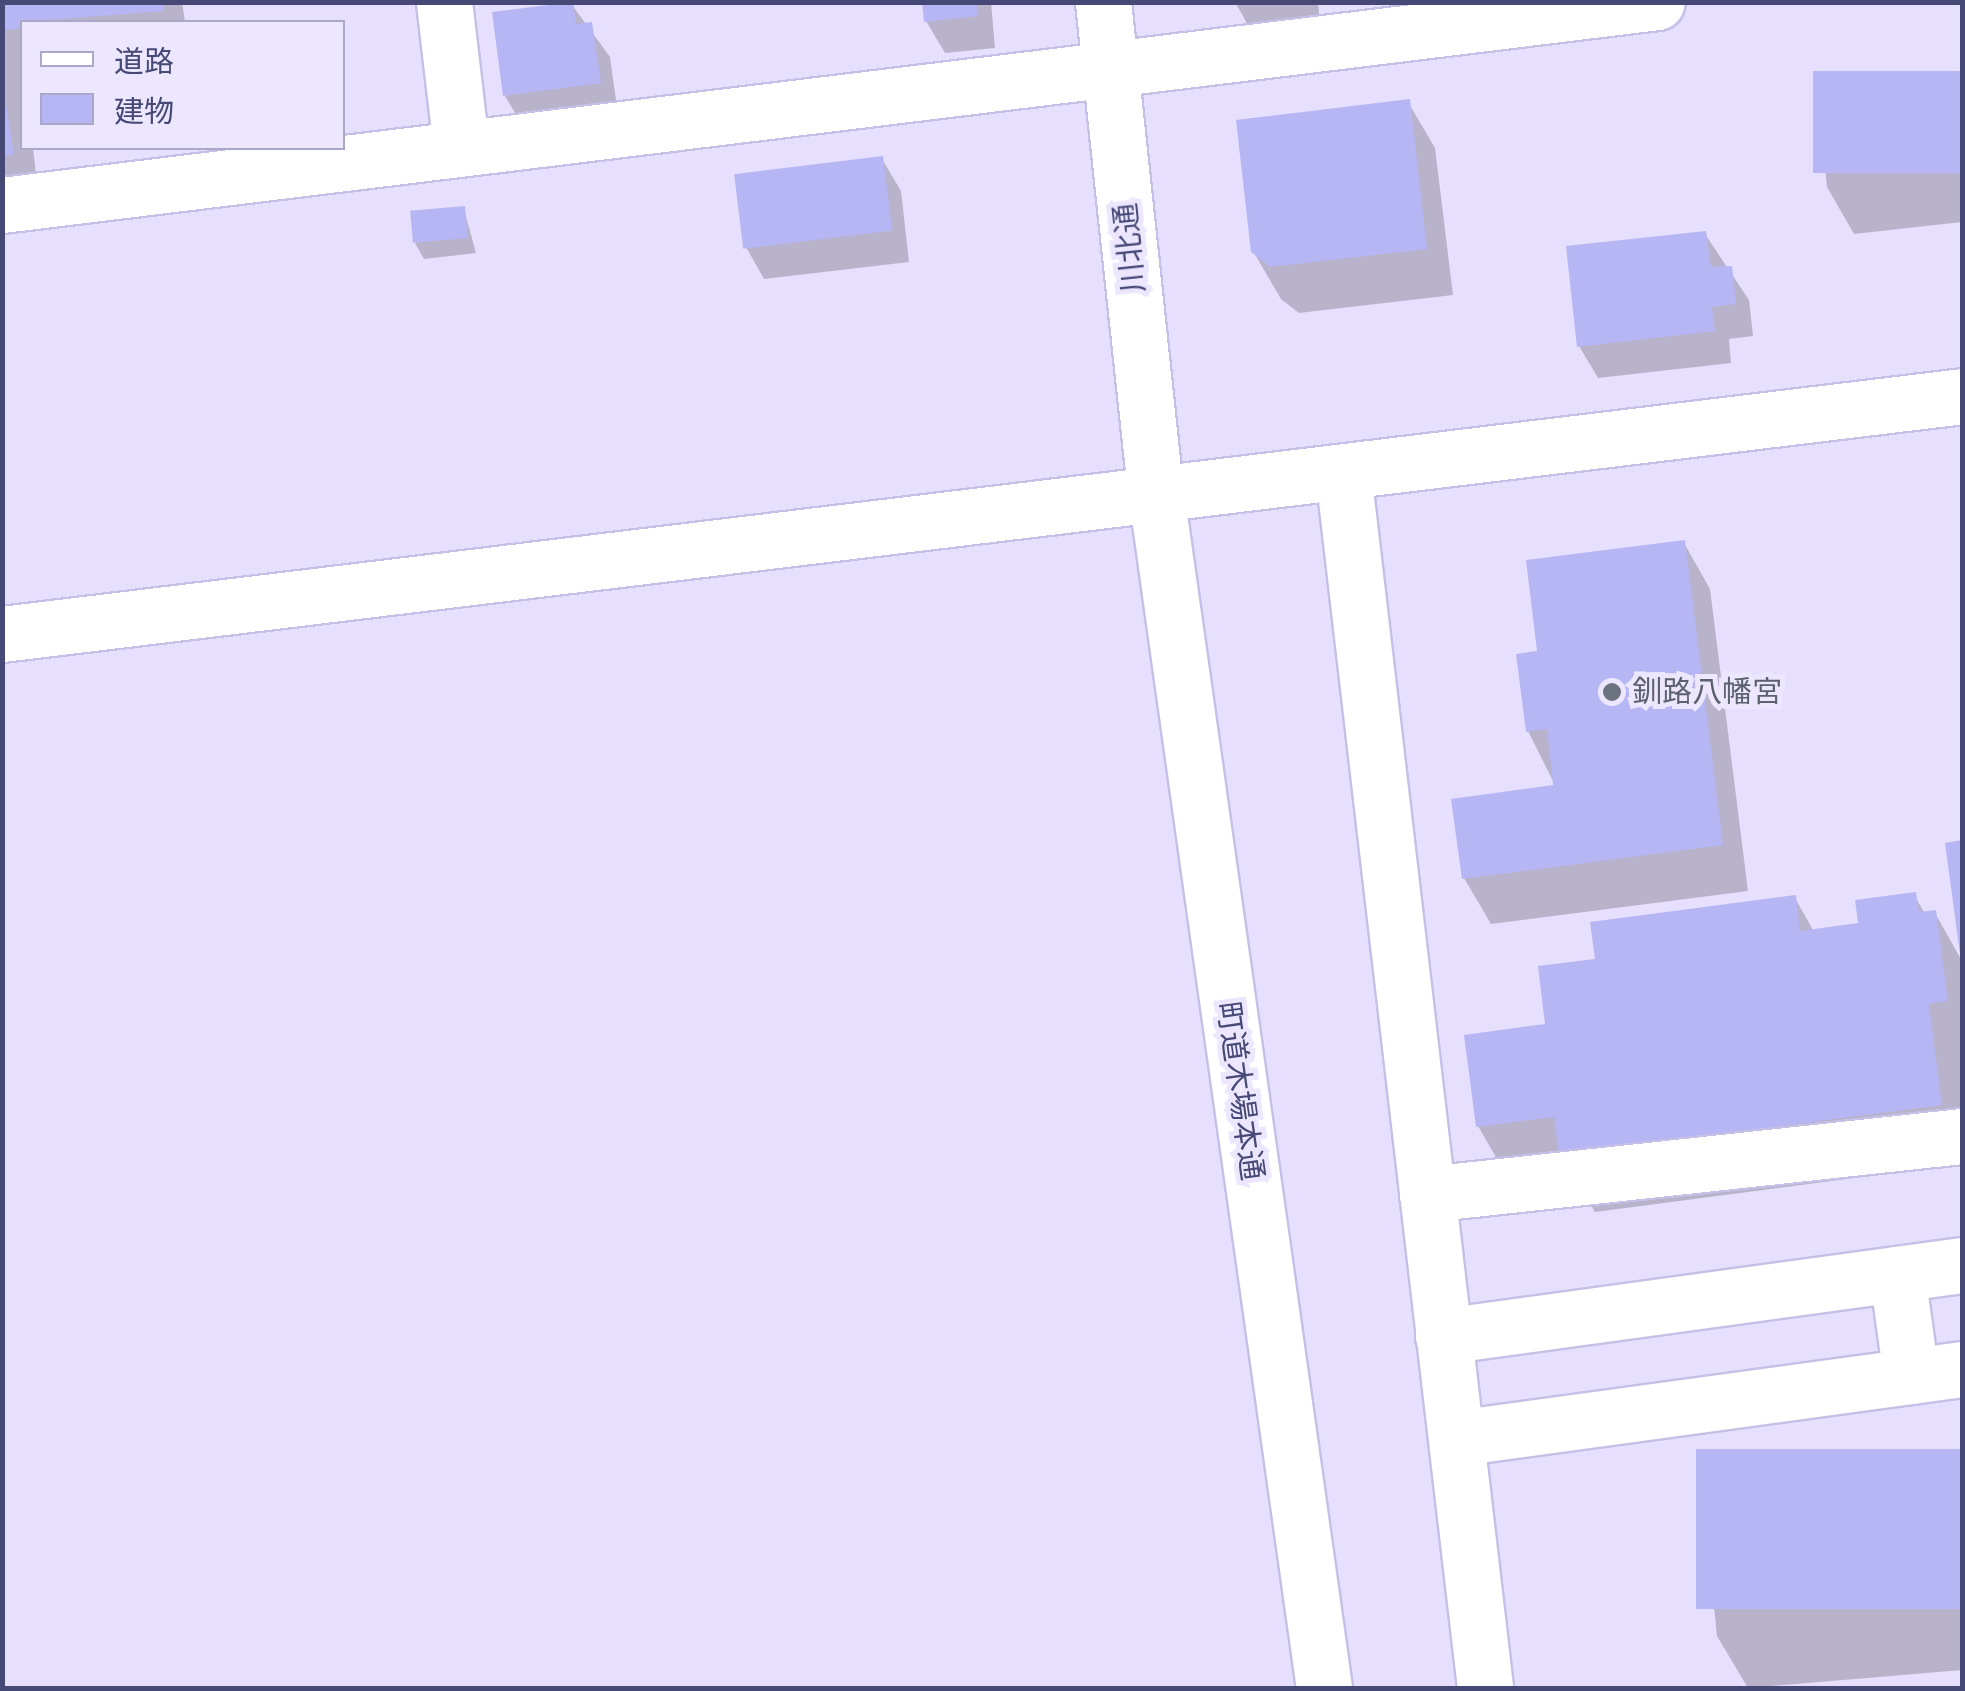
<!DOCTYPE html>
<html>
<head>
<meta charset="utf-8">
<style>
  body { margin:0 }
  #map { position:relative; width:1965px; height:1691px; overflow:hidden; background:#e6dffd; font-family:"Space Grotesk","Noto Sans JP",sans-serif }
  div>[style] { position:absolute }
  .shadow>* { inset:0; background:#0003 }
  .building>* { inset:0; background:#b6b6f4; transform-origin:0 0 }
  .roads { filter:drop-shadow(2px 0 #c4c0e6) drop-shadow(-2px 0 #c4c0e6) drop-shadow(0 2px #c4c0e6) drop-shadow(0 -2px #c4c0e6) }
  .minor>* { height:55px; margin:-27.5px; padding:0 27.5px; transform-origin:27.5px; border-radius:27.5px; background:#fff }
  .dots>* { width:28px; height:28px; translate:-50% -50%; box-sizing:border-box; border:5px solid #ece7ff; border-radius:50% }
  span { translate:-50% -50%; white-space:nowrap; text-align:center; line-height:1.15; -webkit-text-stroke:10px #ece7ff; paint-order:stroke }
  .street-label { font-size:30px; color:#464875 }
  .worship-label { font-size:30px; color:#5b616d }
  .left { translate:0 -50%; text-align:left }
  .frame { position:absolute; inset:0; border:5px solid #464875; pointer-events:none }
  .legend { position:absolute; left:20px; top:20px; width:325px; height:130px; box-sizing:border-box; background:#ece7ff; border:2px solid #aaa7c8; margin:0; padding:12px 18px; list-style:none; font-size:30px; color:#464875 }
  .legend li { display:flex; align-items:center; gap:20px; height:50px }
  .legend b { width:50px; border:2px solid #aaa7c8 }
</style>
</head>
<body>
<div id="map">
  <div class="shadow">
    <i style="clip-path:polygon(2px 2px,182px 2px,185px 22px,22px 22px,22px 148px,33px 148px,39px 201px,2px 206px)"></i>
    <i style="clip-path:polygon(925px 2px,991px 2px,995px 48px,945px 53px,926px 21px)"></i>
    <i style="clip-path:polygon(1235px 2px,1318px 2px,1320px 23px,1252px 32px)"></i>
    <i style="clip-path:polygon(572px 5px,610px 57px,618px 115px,524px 128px,505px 96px)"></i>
    <i style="clip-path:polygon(1962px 74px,1962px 222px,1854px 234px,1827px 187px,1817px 90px)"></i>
    <i style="clip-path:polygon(1408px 102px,1435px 148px,1453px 295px,1299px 313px,1281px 299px,1253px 251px)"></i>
    <i style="clip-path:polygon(882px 159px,901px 191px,909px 262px,764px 279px,746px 247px)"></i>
    <i style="clip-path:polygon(464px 209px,476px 253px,424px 259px,415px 243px)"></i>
    <i style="clip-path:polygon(1705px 234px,1749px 300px,1753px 336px,1729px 339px,1731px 363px,1598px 378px,1579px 346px)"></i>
    <i style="clip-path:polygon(1684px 543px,1710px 589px,1748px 891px,1491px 924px,1464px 878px,1556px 787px,1528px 731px,1540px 653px)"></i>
    <i style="clip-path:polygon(1962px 843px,1962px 953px,1948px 845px)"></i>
    <i style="clip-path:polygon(1914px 895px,1925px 914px,1935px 913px,1962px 961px,1962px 1164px,1595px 1212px,1574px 1176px,1512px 1185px,1478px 1126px,1597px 961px,1795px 898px,1814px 932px,1861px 925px)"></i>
    <i style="clip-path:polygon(1962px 1452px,1962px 1670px,1748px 1688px,1717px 1636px,1701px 1480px)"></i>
  </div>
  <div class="building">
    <i style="clip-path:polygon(2px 2px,163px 2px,164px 11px,22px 22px,22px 28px,2px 31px)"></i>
    <i style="clip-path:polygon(573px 2px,576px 24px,592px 22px,601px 83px,503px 96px,492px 12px)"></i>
    <i style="clip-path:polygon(922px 2px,977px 2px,978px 16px,924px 22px)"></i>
    <i style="left:1962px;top:71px;width:102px;height:149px;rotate:90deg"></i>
    <i style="clip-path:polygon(2px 80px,14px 155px,2px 156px)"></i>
    <i style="clip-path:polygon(1410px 99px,1427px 249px,1270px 267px,1251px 252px,1236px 120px)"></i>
    <i style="left:883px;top:156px;width:75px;height:150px;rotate:83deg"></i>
    <i style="left:465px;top:206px;width:32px;height:55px;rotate:85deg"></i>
    <i style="clip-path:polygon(1706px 231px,1711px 267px,1732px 266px,1736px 304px,1712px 307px,1715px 331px,1577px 347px,1566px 246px)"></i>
    <i style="clip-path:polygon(1685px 540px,1723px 845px,1462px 879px,1451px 799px,1553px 785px,1547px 729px,1526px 732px,1516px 654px,1537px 651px,1526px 560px)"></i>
    <i style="clip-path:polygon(1962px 840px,1962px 954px,1960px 954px,1945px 843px)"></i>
    <i style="clip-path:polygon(1916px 892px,1919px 912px,1936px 910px,1948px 1001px,1929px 1004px,1942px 1105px,1559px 1155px,1554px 1117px,1476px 1127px,1464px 1035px,1545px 1024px,1538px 966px,1595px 959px,1590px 922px,1796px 895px,1800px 931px,1858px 923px,1855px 900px)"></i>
    <i style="left:1962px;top:1449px;width:160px;height:266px;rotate:90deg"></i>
  </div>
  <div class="roads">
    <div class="minor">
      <i style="left:444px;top:2px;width:146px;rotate:83.3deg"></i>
      <i style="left:1103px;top:2px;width:495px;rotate:83.9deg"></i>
      <i style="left:1156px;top:494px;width:1206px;rotate:81.99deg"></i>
      <i style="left:2px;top:205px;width:1667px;rotate:-6.99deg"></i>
      <i style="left:1343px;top:473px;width:1223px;rotate:83.33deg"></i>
      <i style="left:2px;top:634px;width:1974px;rotate:-6.92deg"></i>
      <i style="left:1427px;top:1194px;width:538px;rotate:-6.19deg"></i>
      <i style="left:1897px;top:1274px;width:103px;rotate:82.2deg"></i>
      <i style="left:1443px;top:1336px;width:524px;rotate:-7.79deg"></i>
      <i style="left:1456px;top:1438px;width:511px;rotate:-7.77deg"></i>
    </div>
  </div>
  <div class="dots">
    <i style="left:1612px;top:692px;background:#6b7280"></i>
  </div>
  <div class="street-label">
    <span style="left:1130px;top:248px;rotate:-96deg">川北通</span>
    <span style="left:1240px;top:1091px;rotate:82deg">町道木場本通</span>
  </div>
  <div class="worship-label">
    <span class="left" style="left:1632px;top:692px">釧路八幡宮</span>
  </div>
  <div class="frame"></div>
  <ul class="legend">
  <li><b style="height:12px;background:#fff"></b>道路</li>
  <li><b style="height:28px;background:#b6b6f4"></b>建物</li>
  </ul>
</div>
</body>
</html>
